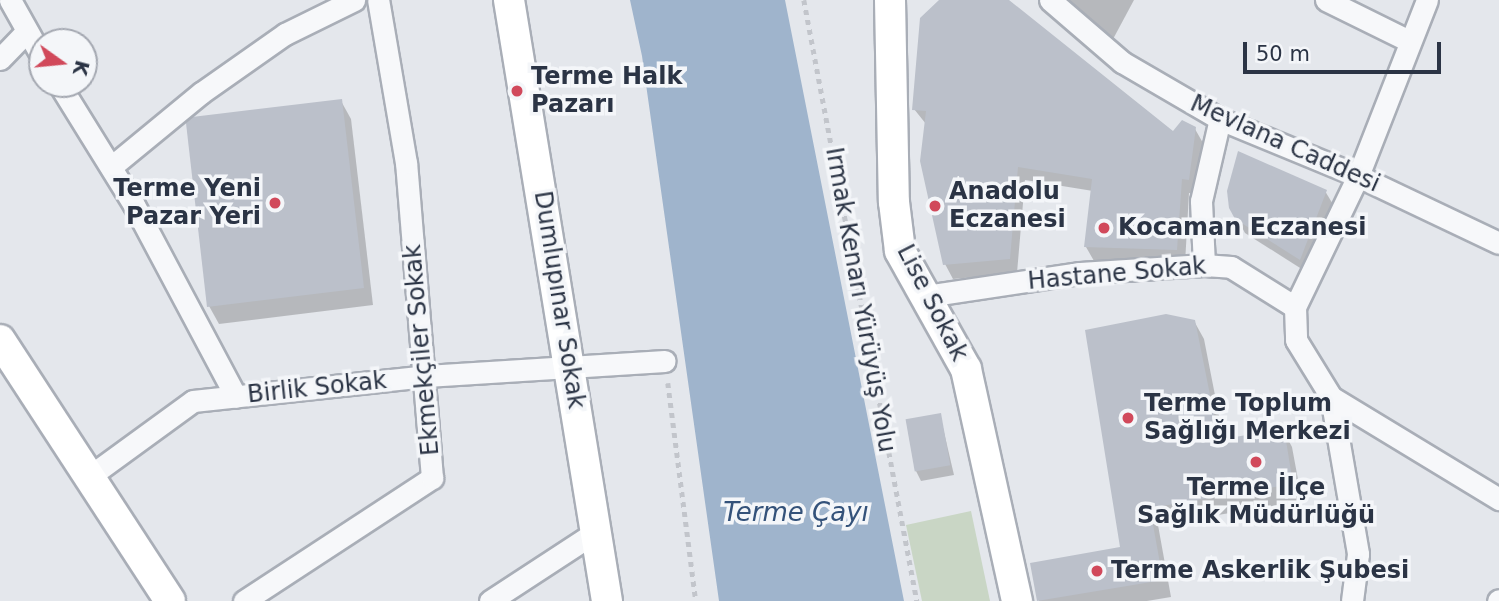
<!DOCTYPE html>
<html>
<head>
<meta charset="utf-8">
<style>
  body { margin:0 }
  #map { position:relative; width:1499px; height:601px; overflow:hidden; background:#e4e7ec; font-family:"DejaVu Sans",sans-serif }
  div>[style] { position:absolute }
  .green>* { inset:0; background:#c9d6c5 }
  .water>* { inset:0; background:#9fb4cc }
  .shadow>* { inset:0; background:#0003 }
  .building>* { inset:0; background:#bbc0ca; transform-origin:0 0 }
  .path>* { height:4.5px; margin-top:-2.25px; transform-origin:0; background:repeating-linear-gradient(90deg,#c2c5cb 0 5px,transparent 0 10px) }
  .roads { filter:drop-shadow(2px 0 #a9aeb7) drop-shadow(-2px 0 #a9aeb7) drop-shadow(0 2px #a9aeb7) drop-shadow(0 -2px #a9aeb7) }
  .street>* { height:21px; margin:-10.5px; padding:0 10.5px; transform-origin:10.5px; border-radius:10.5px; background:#f7f8fa }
  .secondary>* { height:30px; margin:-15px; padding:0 15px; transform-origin:15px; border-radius:15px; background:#fff }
  .dots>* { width:19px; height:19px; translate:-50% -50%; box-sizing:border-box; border:4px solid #f4f6f9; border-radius:50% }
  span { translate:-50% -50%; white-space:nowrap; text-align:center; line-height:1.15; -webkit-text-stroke:7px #f4f6f9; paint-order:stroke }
  .poi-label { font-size:24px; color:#2b3445; font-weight:700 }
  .left { translate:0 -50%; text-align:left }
  .right { translate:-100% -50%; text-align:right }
  .street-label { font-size:24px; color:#2b3445 }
  .water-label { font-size:26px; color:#34527a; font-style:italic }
  .north { position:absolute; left:28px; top:28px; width:70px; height:70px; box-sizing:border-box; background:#f4f6f9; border:2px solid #a4a8b1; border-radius:50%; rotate:105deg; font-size:19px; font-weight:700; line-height:28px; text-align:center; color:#2b3445 }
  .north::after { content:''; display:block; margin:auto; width:24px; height:32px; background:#d1495b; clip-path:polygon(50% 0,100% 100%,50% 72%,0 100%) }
  .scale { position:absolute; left:1243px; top:42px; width:198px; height:32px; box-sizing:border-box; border:4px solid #2b3445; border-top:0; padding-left:9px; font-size:21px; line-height:24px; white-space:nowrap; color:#2b3445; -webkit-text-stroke:5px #f4f6f9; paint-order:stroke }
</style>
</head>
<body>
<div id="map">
  <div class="green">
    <i style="clip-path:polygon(971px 511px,990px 601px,922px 601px,906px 525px)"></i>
  </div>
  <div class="water">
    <i style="clip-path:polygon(630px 0,785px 0,904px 601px,719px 601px,642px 56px)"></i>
  </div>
  <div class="shadow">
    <i style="clip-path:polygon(941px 0,1005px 0,1173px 133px,1195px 129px,1203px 143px,1196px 194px,1189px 193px,1185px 264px,1094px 261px,1086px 247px,1093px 191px,1025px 180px,1017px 273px,953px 279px,945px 264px,926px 124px,914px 109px)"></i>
    <i style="clip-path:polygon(1068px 0,1134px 0,1112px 41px)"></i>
    <i style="clip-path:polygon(341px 101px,351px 119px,373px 305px,219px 324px,209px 306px)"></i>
    <i style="clip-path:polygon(1325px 191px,1334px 206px,1308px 273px,1245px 233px,1237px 218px)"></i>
    <i style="clip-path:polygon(1194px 321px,1204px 339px,1224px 441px,1283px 430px,1292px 447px,1302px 501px,1158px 525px,1171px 597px,1147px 601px,1039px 601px,1032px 565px,1122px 548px)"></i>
    <i style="clip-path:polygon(940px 415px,954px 475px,921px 481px,916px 471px)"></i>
  </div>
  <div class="building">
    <i style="clip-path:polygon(939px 0,1009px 0,1173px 131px,1182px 120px,1196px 127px,1189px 180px,1182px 179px,1177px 250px,1084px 247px,1092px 179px,1018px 167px,1010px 259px,943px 265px,920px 161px,926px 111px,912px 110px,920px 18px)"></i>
    <i style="clip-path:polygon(342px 99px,364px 288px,207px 307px,186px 123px,192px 117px)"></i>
    <i style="clip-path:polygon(1238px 151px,1327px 190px,1300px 260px,1235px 219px,1229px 208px,1227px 191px)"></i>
    <i style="clip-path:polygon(1166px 314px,1195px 320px,1219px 440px,1284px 428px,1293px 484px,1150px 508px,1163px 580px,1037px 601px,1030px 563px,1120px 547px,1085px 330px)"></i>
    <i style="left:941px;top:413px;width:53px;height:36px;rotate:80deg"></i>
  </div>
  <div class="path">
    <i style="left:804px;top:0;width:612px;rotate:79.35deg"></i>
    <i style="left:668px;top:383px;width:220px;rotate:82.7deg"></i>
  </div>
  <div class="roads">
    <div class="street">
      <i style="left:10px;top:0;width:65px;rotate:60.7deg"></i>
      <i style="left:1050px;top:0;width:95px;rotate:40.7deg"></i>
      <i style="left:1122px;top:62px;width:113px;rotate:30.2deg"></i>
      <i style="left:1220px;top:119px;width:149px;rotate:22.4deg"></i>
      <i style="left:1358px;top:176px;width:156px;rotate:25.4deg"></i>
      <i style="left:1326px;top:0;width:93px;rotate:26.3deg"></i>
      <i style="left:1427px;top:0;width:189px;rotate:111.4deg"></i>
      <i style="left:1358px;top:176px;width:145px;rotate:115.7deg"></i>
      <i style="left:1295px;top:307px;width:33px;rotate:88deg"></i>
      <i style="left:1296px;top:340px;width:67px;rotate:58.4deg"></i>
      <i style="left:1331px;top:397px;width:197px;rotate:31.3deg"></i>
      <i style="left:0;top:59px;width:37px;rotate:-46deg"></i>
      <i style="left:59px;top:84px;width:142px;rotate:58.2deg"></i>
      <i style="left:134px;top:205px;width:217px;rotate:62deg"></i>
      <i style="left:111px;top:167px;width:117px;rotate:-39.4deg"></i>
      <i style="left:201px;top:93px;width:103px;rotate:-35.1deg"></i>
      <i style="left:285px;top:34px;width:77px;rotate:-26.2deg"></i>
      <i style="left:1204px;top:265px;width:64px;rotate:-92.7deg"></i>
      <i style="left:1201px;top:201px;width:84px;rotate:-77deg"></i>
      <i style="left:926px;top:296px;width:156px;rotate:-8.5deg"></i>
      <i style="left:1080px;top:273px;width:124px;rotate:-3.7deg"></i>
      <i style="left:1204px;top:265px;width:27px;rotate:4deg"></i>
      <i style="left:1231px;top:267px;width:75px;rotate:32deg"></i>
      <i style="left:1331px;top:397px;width:159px;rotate:80.2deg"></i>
      <i style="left:1358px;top:554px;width:47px;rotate:97.3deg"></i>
      <i style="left:90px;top:476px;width:127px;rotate:-36.1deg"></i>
      <i style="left:193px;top:401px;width:234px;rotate:-6.1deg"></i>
      <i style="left:426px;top:376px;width:239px;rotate:-3.6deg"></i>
      <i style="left:244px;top:601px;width:225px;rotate:-33.2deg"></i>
      <i style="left:432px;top:478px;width:316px;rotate:-94.7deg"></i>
      <i style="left:406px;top:163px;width:165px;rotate:-99.7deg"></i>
      <i style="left:490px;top:601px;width:128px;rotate:-33.2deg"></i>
      <i style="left:1498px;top:601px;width:1px;rotate:-45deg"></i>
    </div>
    <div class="secondary">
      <i style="left:509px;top:0;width:609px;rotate:80.74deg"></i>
      <i style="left:890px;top:0;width:202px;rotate:88.9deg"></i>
      <i style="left:894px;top:202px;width:49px;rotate:83deg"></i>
      <i style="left:900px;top:251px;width:135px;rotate:60.8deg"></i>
      <i style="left:966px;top:369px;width:238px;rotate:77.6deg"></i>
      <i style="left:0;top:340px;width:311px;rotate:56.9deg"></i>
    </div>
  </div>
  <div class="dots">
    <i style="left:517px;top:91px;background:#d1495b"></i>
    <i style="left:275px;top:203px;background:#d1495b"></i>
    <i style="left:935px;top:206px;background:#d1495b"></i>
    <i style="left:1104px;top:228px;background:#d1495b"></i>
    <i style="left:1128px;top:418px;background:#d1495b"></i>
    <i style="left:1256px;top:462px;background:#d1495b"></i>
    <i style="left:1097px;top:571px;background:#d1495b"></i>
  </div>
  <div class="poi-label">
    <span class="left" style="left:531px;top:91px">Terme Halk<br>Pazarı</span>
    <span class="right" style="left:261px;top:203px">Terme Yeni<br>Pazar Yeri</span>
    <span class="left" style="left:949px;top:206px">Anadolu<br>Eczanesi</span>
    <span class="left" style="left:1118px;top:228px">Kocaman Eczanesi</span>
    <span class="left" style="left:1144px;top:418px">Terme Toplum<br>Sağlığı Merkezi</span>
    <span style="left:1256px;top:502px">Terme İlçe<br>Sağlık Müdürlüğü</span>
    <span class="left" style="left:1111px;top:571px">Terme Askerlik Şubesi</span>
  </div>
  <div class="street-label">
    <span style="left:1285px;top:144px;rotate:24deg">Mevlana Caddesi</span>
    <span style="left:1117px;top:274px;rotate:-5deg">Hastane Sokak</span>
    <span style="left:559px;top:300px;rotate:81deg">Dumlupınar Sokak</span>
    <span style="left:860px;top:300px;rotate:80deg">Irmak Kenarı Yürüyüş Yolu</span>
    <span style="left:932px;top:303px;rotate:63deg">Lise Sokak</span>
    <span style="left:422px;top:350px;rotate:-95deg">Ekmekçiler Sokak</span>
    <span style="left:317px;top:388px;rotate:-6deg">Birlik Sokak</span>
  </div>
  <div class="water-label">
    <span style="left:796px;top:513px">Terme Çayı</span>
  </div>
  <div class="north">K</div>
  <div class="scale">50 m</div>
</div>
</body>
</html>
